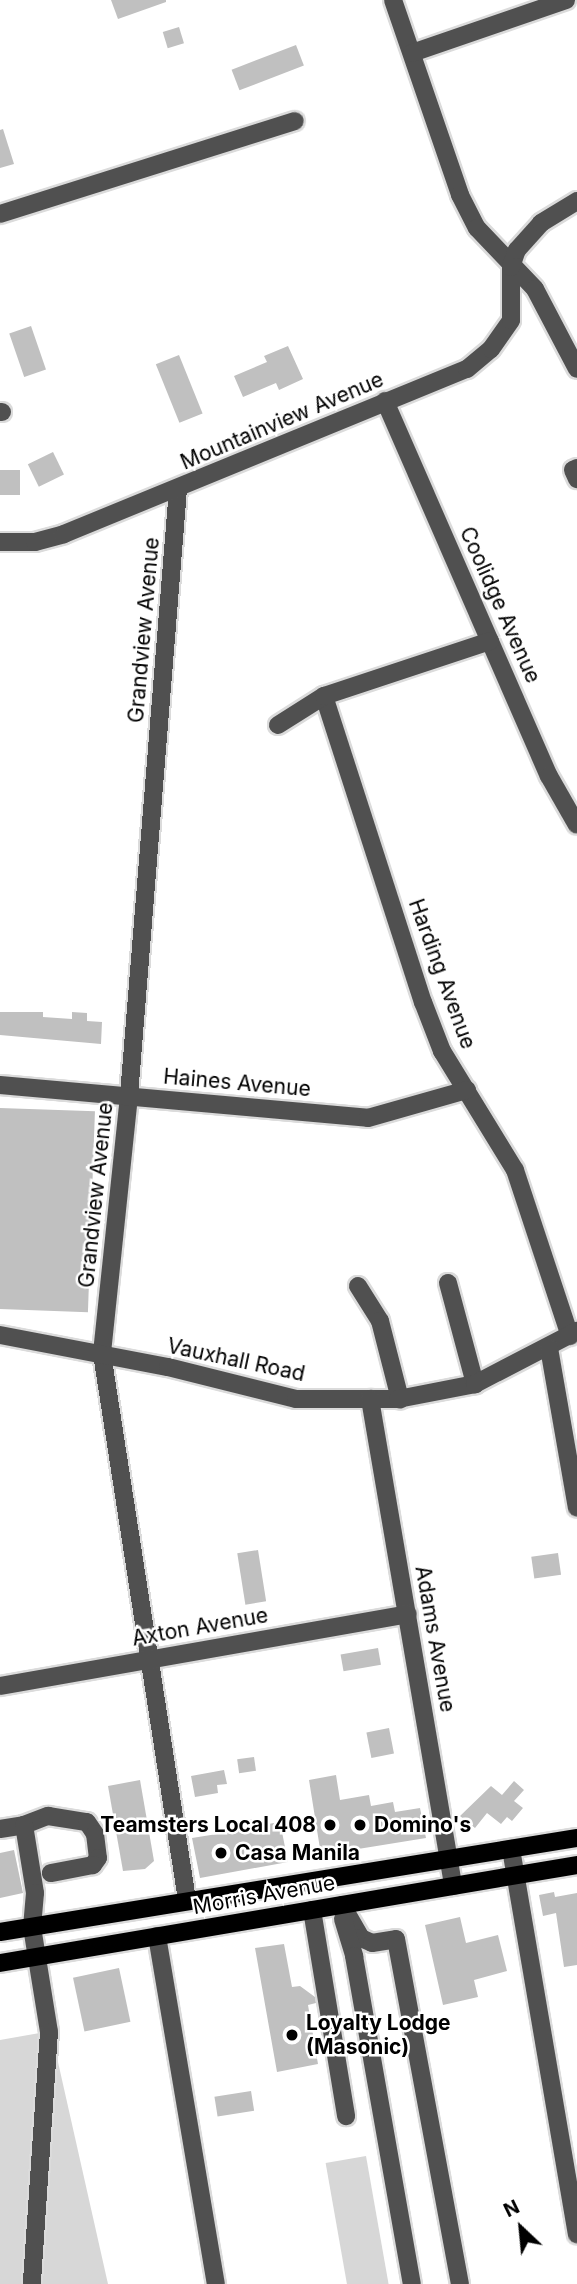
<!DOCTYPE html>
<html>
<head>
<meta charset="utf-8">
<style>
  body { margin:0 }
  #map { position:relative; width:577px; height:2284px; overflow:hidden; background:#fff; font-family:Inter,sans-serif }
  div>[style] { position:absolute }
  .green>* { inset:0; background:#d7d7d7; transform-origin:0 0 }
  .building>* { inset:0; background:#c0c0c0; transform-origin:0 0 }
  .roads { filter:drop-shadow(2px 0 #dbdbdb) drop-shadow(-2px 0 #dbdbdb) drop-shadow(0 2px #dbdbdb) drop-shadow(0 -2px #dbdbdb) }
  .minor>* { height:18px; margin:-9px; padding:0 9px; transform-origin:9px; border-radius:9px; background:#505050 }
  .major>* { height:18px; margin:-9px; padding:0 9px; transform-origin:9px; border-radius:9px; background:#000 }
  .dots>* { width:19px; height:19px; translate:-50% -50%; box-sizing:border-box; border:4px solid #fff; border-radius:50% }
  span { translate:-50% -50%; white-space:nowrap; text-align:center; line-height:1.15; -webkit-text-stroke:5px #fff; paint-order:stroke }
  .street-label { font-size:21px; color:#000 }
  .poi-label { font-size:21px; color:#000; font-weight:700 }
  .right { translate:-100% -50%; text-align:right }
  .left { translate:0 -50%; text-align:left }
  .north { position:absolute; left:486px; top:2193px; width:70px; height:70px; -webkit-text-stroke:5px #fff; paint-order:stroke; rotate:334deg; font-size:19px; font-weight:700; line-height:28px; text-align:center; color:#000 }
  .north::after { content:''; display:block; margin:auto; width:24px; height:32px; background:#000; clip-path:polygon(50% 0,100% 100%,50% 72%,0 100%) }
</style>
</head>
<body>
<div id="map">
  <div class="green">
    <i style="clip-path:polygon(51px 2031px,108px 2284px,0 2284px,0 2040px)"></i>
    <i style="left:366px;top:2156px;width:130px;height:41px;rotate:80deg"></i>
  </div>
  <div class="building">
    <i style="clip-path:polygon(111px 0,166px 0,166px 2px,118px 19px)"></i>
    <i style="left:179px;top:27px;width:17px;height:17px;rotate:73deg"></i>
    <i style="left:296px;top:45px;width:22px;height:69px;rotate:69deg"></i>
    <i style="clip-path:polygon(3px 129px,14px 164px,0 168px,0 130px)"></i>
    <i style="left:31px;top:326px;width:46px;height:23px;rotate:71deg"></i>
    <i style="clip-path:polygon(288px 346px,303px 379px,279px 390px,276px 383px,243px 397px,234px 376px,267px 362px,264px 356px)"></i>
    <i style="left:179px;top:355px;width:63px;height:25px;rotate:68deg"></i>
    <i style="left:53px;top:452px;width:25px;height:28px;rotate:64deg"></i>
    <i style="left:0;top:470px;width:20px;height:25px"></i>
    <i style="clip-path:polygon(0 1012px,43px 1012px,43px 1017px,72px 1019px,72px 1012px,87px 1013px,87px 1021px,102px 1022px,101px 1044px,0 1035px)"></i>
    <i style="left:0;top:1108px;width:95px;height:201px;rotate:2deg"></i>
    <i style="left:258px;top:1550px;width:52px;height:21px;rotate:81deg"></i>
    <i style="left:558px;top:1553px;width:22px;height:27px;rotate:82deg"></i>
    <i style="left:378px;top:1648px;width:17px;height:38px;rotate:80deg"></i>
    <i style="left:389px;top:1728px;width:26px;height:23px;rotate:79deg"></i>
    <i style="left:254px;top:1757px;width:14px;height:17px;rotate:82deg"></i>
    <i style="clip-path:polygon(224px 1770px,227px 1784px,217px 1785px,218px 1793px,195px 1797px,191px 1776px)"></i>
    <i style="clip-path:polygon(336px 1775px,340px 1800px,369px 1795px,371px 1806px,393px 1802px,395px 1812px,420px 1808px,426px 1838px,321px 1855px,309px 1780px)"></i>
    <i style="clip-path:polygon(140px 1780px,154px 1861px,145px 1869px,123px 1871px,108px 1786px)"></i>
    <i style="clip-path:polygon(514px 1781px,524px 1790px,514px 1801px,523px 1808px,512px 1821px,507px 1817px,501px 1824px,487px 1813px,475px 1828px,460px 1816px,491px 1786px,502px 1795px)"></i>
    <i style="clip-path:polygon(255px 1819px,256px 1826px,280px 1822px,288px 1862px,200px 1878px,192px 1838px,242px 1830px,240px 1821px)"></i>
    <i style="clip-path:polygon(14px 1850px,23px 1893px,0 1898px,0 1853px)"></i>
    <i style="clip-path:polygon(554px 1892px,555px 1897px,577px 1893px,577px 1965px,564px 1967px,556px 1913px,543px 1916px,539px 1895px)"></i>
    <i style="clip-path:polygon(460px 1917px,466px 1943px,498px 1935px,507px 1971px,474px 1980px,478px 1997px,443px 2005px,425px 1925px)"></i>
    <i style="clip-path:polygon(284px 1944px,292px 1987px,300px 1986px,315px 1997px,316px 2003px,308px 2005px,318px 2064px,277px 2072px,255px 1948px)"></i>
    <i style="left:119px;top:1968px;width:55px;height:47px;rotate:78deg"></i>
    <i style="left:251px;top:2091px;width:20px;height:37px;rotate:81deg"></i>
  </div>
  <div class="roads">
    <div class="minor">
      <i style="left:393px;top:0;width:206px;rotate:71deg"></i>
      <i style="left:460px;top:195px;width:37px;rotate:63deg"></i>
      <i style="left:477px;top:228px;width:84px;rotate:46.4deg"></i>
      <i style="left:535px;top:289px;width:90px;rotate:62.3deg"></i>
      <i style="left:412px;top:53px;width:163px;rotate:-19deg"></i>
      <i style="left:0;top:214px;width:309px;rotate:-17.5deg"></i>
      <i style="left:385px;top:401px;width:409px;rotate:66.4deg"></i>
      <i style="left:549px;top:776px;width:56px;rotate:60.3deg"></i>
      <i style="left:0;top:412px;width:2px"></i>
      <i style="left:577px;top:468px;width:4px;rotate:153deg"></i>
      <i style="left:573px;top:470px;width:10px;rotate:66deg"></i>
      <i style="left:178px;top:489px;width:609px;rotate:94.62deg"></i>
      <i style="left:129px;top:1096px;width:259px;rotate:96deg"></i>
      <i style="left:102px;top:1354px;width:553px;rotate:81.15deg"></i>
      <i style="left:0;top:542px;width:35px"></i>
      <i style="left:35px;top:542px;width:30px;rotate:-15deg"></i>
      <i style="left:64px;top:534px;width:435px;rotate:-22.3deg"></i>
      <i style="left:467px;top:369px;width:31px;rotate:-40deg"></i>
      <i style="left:491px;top:349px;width:35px;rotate:-55deg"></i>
      <i style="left:511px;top:320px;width:53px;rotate:-90deg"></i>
      <i style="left:511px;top:267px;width:18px;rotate:-71deg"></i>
      <i style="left:517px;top:250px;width:36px;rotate:-48deg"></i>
      <i style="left:541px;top:223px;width:42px;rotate:-31.4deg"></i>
      <i style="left:324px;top:696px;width:322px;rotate:72.1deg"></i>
      <i style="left:423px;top:1002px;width:53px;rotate:68.8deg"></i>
      <i style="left:442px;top:1051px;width:140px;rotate:58.5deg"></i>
      <i style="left:515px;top:1170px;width:175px;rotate:71.7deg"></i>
      <i style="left:278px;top:725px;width:54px;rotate:-32.2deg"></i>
      <i style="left:324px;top:696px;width:175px;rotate:-18.3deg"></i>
      <i style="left:0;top:1085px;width:369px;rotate:5.1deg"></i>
      <i style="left:368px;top:1118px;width:103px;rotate:-15.8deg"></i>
      <i style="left:448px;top:1283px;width:105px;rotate:75deg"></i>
      <i style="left:358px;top:1286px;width:41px;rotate:57.8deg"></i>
      <i style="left:380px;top:1321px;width:81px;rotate:75.6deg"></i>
      <i style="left:0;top:1335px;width:171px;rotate:10.8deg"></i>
      <i style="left:168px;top:1367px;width:132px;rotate:14deg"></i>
      <i style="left:296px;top:1399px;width:102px"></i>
      <i style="left:398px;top:1399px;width:78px;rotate:-11deg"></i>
      <i style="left:475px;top:1384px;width:115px;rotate:-27.5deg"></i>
      <i style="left:549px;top:1348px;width:162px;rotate:80.1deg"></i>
      <i style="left:370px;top:1399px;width:494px;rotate:80.3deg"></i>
      <i style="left:0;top:1686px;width:414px;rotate:-10deg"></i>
      <i style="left:24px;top:1825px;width:26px;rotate:-21deg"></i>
      <i style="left:48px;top:1816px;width:39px;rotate:9deg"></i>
      <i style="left:87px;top:1822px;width:14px;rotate:56deg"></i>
      <i style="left:95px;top:1834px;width:24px;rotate:83deg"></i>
      <i style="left:98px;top:1858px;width:9px;rotate:126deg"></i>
      <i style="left:93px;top:1865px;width:43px;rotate:169.2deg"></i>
      <i style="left:0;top:1829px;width:24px;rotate:-9deg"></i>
      <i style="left:24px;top:1825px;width:69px;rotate:80.8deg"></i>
      <i style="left:35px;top:1893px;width:34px;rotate:95deg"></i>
      <i style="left:32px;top:1927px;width:106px;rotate:80.8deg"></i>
      <i style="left:49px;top:2032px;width:253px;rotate:93.9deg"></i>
      <i style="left:511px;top:1849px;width:391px;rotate:80.3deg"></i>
      <i style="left:342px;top:1905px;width:38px;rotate:60deg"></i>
      <i style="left:361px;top:1938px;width:12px;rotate:24deg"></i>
      <i style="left:372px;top:1943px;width:24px;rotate:-9deg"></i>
      <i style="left:396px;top:1939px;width:351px;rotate:79.5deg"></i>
      <i style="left:312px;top:1910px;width:209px;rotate:80.6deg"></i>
      <i style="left:343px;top:1919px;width:39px;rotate:73deg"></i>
      <i style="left:354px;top:1956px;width:333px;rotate:80deg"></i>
      <i style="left:157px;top:1936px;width:353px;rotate:80.4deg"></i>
    </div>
    <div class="major">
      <i style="left:0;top:1932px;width:585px;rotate:-9.25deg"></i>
      <i style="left:0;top:1963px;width:585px;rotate:-9.64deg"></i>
    </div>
  </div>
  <div class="dots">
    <i style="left:330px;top:1825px;background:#000"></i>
    <i style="left:360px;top:1825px;background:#000"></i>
    <i style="left:221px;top:1853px;background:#000"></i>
    <i style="left:292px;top:2035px;background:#000"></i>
  </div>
  <div class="street-label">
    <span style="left:282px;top:421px;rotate:-23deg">Mountainview Avenue</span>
    <span style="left:500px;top:605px;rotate:66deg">Coolidge Avenue</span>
    <span style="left:144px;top:630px;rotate:-85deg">Grandview Avenue</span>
    <span style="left:442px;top:974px;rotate:70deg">Harding Avenue</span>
    <span style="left:237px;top:1083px;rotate:5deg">Haines Avenue</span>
    <span style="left:96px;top:1195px;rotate:-84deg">Grandview Avenue</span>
    <span style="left:236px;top:1360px;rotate:12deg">Vauxhall Road</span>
    <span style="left:200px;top:1627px;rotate:-10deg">Axton Avenue</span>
    <span style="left:435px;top:1639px;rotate:80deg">Adams Avenue</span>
    <span style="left:264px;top:1895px;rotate:-10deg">Morris Avenue</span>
  </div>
  <div class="poi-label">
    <span class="right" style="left:316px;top:1825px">Teamsters Local 408</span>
    <span class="left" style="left:374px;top:1825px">Domino's</span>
    <span class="left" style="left:235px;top:1853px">Casa Manila</span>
    <span class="left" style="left:306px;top:2035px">Loyalty Lodge<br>(Masonic)</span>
  </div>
  <div class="north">N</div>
</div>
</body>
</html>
